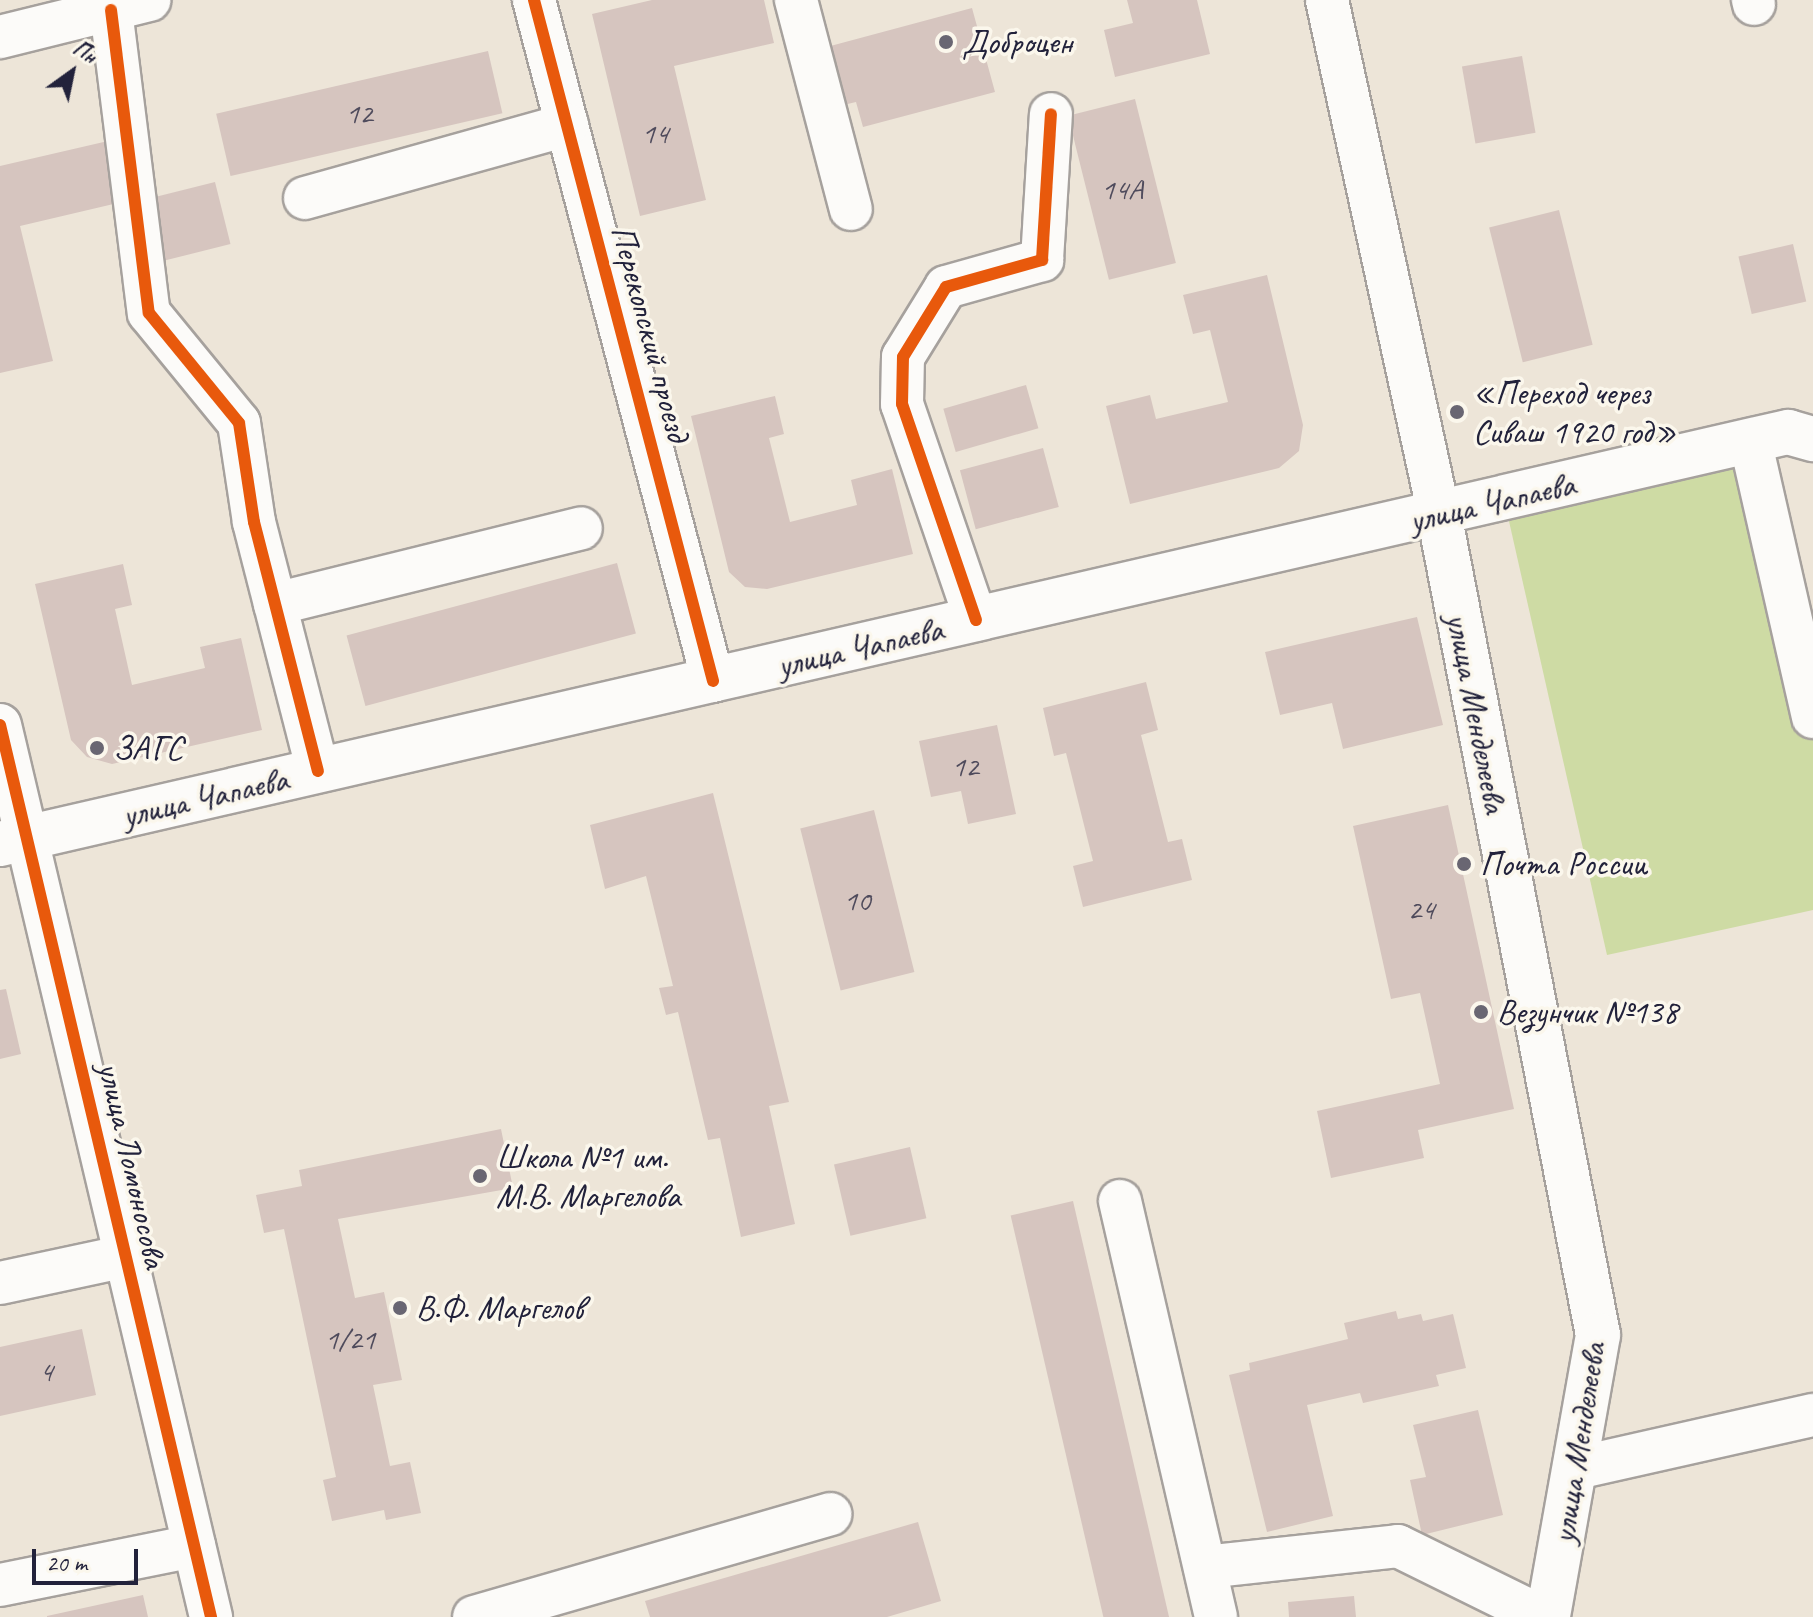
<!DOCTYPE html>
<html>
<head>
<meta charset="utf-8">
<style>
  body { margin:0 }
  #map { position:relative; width:1813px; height:1617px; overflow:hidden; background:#ede5d8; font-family:Caveat,sans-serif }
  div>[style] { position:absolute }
  .green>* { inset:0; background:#cedba4 }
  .building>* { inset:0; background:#d6c5bf; transform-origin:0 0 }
  .roads { filter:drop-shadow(2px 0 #a6a19d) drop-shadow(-2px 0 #a6a19d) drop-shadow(0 2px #a6a19d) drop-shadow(0 -2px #a6a19d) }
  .minor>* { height:42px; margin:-21px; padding:0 21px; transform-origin:21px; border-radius:21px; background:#fcfbf9 }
  .major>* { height:44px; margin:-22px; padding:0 22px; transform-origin:22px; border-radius:22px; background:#fcfbf9 }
  .cycleway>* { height:12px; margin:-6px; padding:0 6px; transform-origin:6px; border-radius:6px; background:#e8590c }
  .dots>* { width:22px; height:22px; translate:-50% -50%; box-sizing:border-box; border:4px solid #fbf7ec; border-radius:50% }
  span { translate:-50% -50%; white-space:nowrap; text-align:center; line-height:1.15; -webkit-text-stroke:7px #fbf7ec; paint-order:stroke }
  .number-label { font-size:30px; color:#4f4b5c }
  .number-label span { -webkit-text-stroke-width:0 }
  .poi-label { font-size:34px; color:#22223b }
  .left { translate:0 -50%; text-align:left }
  .street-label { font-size:34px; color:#22223b }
  .north { position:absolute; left:32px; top:32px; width:80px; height:80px; -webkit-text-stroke:6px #fbf7ec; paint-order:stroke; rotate:33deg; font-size:22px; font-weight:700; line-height:32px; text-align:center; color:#22223b }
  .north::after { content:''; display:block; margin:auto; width:28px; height:36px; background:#22223b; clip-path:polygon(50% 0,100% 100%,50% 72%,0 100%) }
  .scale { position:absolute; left:32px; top:1549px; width:106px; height:36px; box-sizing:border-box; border:4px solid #22223b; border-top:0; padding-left:10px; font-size:24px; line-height:28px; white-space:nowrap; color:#22223b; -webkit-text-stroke:6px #fbf7ec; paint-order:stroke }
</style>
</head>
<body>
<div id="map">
  <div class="green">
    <i style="clip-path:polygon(1751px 444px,1813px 717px,1813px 910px,1607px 955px,1504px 499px)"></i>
  </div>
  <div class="building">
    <i style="clip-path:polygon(652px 0,764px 0,774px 43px,674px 66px,706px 200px,640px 216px,592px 14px)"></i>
    <i style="clip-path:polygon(1127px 0,1197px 0,1210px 54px,1115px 77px,1104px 30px,1133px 23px)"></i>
    <i style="clip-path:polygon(972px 8px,995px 92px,863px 127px,856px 102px,839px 106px,823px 48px)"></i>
    <i style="left:488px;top:51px;width:64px;height:279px;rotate:77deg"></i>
    <i style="left:1522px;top:56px;width:78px;height:61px;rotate:80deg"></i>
    <i style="left:1135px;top:99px;width:169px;height:69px;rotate:76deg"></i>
    <i style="clip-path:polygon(108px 141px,122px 202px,20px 226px,53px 361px,0 373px,0 166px)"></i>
    <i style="left:215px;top:182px;width:64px;height:72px;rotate:76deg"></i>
    <i style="left:1559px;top:210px;width:139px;height:72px;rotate:76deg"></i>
    <i style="left:1793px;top:244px;width:59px;height:56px;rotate:77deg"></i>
    <i style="clip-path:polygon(1267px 275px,1303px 425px,1299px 451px,1279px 468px,1130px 504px,1106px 406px,1150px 395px,1156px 419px,1228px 402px,1210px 330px,1193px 334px,1183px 295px)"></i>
    <i style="left:1026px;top:385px;width:45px;height:86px;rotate:74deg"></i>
    <i style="clip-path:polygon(775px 396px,784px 434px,769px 438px,790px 522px,857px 505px,851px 480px,892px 469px,913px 554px,767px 589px,745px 587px,729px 572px,691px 416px)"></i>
    <i style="left:1043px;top:448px;width:61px;height:86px;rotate:75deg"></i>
    <i style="left:617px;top:563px;width:73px;height:280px;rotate:75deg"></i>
    <i style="clip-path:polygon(123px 564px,132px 605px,115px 609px,132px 685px,205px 668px,200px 647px,241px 638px,262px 730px,112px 764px,87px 757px,71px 740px,35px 584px)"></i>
    <i style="clip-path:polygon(1417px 617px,1443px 725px,1343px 749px,1332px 703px,1280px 715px,1265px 652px)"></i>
    <i style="clip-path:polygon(1146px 682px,1158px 730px,1141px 735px,1168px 842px,1182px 839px,1192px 880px,1083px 907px,1073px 866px,1093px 861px,1066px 753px,1054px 756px,1043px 708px)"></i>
    <i style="clip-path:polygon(997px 725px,1016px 814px,968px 824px,961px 791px,931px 797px,919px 741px)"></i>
    <i style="clip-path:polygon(713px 793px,789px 1102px,769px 1106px,795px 1224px,741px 1237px,720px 1138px,708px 1140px,678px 1012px,666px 1015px,659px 988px,673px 986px,646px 876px,605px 889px,590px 825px)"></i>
    <i style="clip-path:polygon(1448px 805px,1514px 1109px,1418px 1130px,1424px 1158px,1331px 1178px,1317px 1111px,1440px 1084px,1420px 993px,1391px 999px,1353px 826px)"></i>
    <i style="left:874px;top:810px;width:167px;height:76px;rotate:76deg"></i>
    <i style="clip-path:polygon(6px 989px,21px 1054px,0 1059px,0 990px)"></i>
    <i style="clip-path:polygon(501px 1129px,513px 1188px,338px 1219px,355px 1298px,384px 1292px,402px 1380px,373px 1385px,390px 1466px,410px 1462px,421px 1513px,386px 1520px,384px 1510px,332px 1521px,323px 1480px,336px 1477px,284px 1229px,264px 1233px,256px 1195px,302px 1186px,299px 1170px)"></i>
    <i style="left:910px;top:1147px;width:73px;height:78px;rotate:77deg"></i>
    <i style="left:1073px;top:1201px;width:427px;height:64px;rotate:77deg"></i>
    <i style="clip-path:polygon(1396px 1311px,1398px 1319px,1421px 1314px,1423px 1321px,1453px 1314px,1466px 1368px,1436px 1375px,1439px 1386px,1363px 1403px,1360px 1393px,1307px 1405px,1333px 1516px,1267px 1532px,1229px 1375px,1250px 1370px,1249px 1363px,1348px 1339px,1344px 1323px)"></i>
    <i style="clip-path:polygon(82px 1329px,96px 1395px,0 1416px,0 1347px)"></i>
    <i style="clip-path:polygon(1478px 1410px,1503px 1515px,1422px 1535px,1410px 1480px,1426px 1477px,1413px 1425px)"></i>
    <i style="clip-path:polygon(918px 1522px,941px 1601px,887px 1617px,650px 1617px,645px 1601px)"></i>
    <i style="clip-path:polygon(143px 1595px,148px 1617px,47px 1617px,47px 1616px)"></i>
    <i style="clip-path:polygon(1354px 1596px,1356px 1617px,1289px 1617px,1288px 1602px)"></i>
  </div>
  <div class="roads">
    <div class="minor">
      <i style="left:534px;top:0;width:704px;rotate:75.27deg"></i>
      <i style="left:796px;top:0;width:216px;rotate:75.3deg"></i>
      <i style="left:1327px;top:0;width:526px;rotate:77.71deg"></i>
      <i style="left:1753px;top:0;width:4px;rotate:76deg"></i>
      <i style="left:111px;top:10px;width:305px;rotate:82.9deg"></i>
      <i style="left:149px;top:313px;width:142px;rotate:50.7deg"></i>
      <i style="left:239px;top:423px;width:100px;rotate:81.4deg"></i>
      <i style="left:254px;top:522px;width:257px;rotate:75.6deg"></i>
      <i style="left:0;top:37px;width:154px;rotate:-13.9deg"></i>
      <i style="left:305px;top:198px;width:272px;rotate:-15.6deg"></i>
      <i style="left:1751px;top:444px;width:280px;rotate:77.2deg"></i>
      <i style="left:275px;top:604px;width:315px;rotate:-13.9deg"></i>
      <i style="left:976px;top:620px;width:228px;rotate:-108.9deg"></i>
      <i style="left:902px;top:404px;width:47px;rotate:-88.8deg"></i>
      <i style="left:903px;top:357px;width:82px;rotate:-58.4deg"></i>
      <i style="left:946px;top:287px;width:100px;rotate:-15.7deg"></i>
      <i style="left:1042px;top:260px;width:146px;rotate:-86.5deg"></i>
      <i style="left:0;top:725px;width:917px;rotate:76.69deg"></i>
      <i style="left:1120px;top:1201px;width:427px;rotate:77deg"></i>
      <i style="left:0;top:1283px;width:129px;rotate:-12.1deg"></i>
      <i style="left:1577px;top:1468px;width:242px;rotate:-12.7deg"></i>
      <i style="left:1205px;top:1567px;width:194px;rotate:-6.2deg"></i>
      <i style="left:1398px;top:1546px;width:161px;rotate:26.2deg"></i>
      <i style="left:0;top:1585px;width:198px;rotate:-11.4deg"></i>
      <i style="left:474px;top:1617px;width:371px;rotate:-16.1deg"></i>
    </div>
    <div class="major">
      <i style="left:1439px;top:514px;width:836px;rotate:79.04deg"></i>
      <i style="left:1598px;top:1335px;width:286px;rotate:100.1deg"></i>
      <i style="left:0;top:844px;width:1835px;rotate:-12.98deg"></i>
      <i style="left:1788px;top:432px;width:26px;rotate:16deg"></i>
    </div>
  </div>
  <div class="cycleway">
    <i style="left:534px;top:0;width:704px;rotate:75.27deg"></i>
    <i style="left:111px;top:10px;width:305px;rotate:82.9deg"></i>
    <i style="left:149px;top:313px;width:142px;rotate:50.7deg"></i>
    <i style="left:239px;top:423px;width:100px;rotate:81.4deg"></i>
    <i style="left:254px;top:522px;width:257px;rotate:75.6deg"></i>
    <i style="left:976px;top:620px;width:228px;rotate:-108.9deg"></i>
    <i style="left:902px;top:404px;width:47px;rotate:-88.8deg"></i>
    <i style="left:903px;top:357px;width:82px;rotate:-58.4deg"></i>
    <i style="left:946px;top:287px;width:100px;rotate:-15.7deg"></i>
    <i style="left:1042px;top:260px;width:146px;rotate:-86.5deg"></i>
    <i style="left:0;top:725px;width:917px;rotate:76.69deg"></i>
  </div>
  <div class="dots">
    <i style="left:946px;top:42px;background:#696672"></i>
    <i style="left:1457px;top:412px;background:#696672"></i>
    <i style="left:97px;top:748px;background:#696672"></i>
    <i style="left:1464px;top:864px;background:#696672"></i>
    <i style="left:1481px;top:1012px;background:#696672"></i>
    <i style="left:480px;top:1176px;background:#696672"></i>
    <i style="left:400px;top:1308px;background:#696672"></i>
  </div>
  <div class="number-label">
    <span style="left:359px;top:113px">12</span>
    <span style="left:655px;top:133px">14</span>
    <span style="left:1122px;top:189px">14А</span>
    <span style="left:965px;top:766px">12</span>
    <span style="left:857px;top:900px">10</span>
    <span style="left:1421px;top:909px">24</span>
    <span style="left:350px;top:1339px">1/21</span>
    <span style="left:46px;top:1371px">4</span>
  </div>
  <div class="poi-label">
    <span class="left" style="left:962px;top:42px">Доброцен</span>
    <span class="left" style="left:1473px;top:412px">«Переход через<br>Сиваш 1920 год»</span>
    <span class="left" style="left:113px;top:748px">ЗАГС</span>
    <span class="left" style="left:1480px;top:864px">Почта России</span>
    <span class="left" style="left:1497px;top:1012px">Везунчик №138</span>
    <span class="left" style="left:496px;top:1176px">Школа №1 им.<br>М.В. Маргелова</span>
    <span class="left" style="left:416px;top:1308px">В.Ф. Маргелов</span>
  </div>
  <div class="street-label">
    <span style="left:651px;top:333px;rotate:75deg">Перекопский проезд</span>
    <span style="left:1492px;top:502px;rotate:-13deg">улица Чапаева</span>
    <span style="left:860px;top:647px;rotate:-13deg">улица Чапаева</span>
    <span style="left:1477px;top:713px;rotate:79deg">улица Менделеева</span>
    <span style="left:205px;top:797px;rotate:-13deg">улица Чапаева</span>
    <span style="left:133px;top:1165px;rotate:77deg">улица Ломоносова</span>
    <span style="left:1578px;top:1443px;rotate:-81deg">улица Менделеева</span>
  </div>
  <div class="north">Пн</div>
  <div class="scale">20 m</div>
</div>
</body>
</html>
